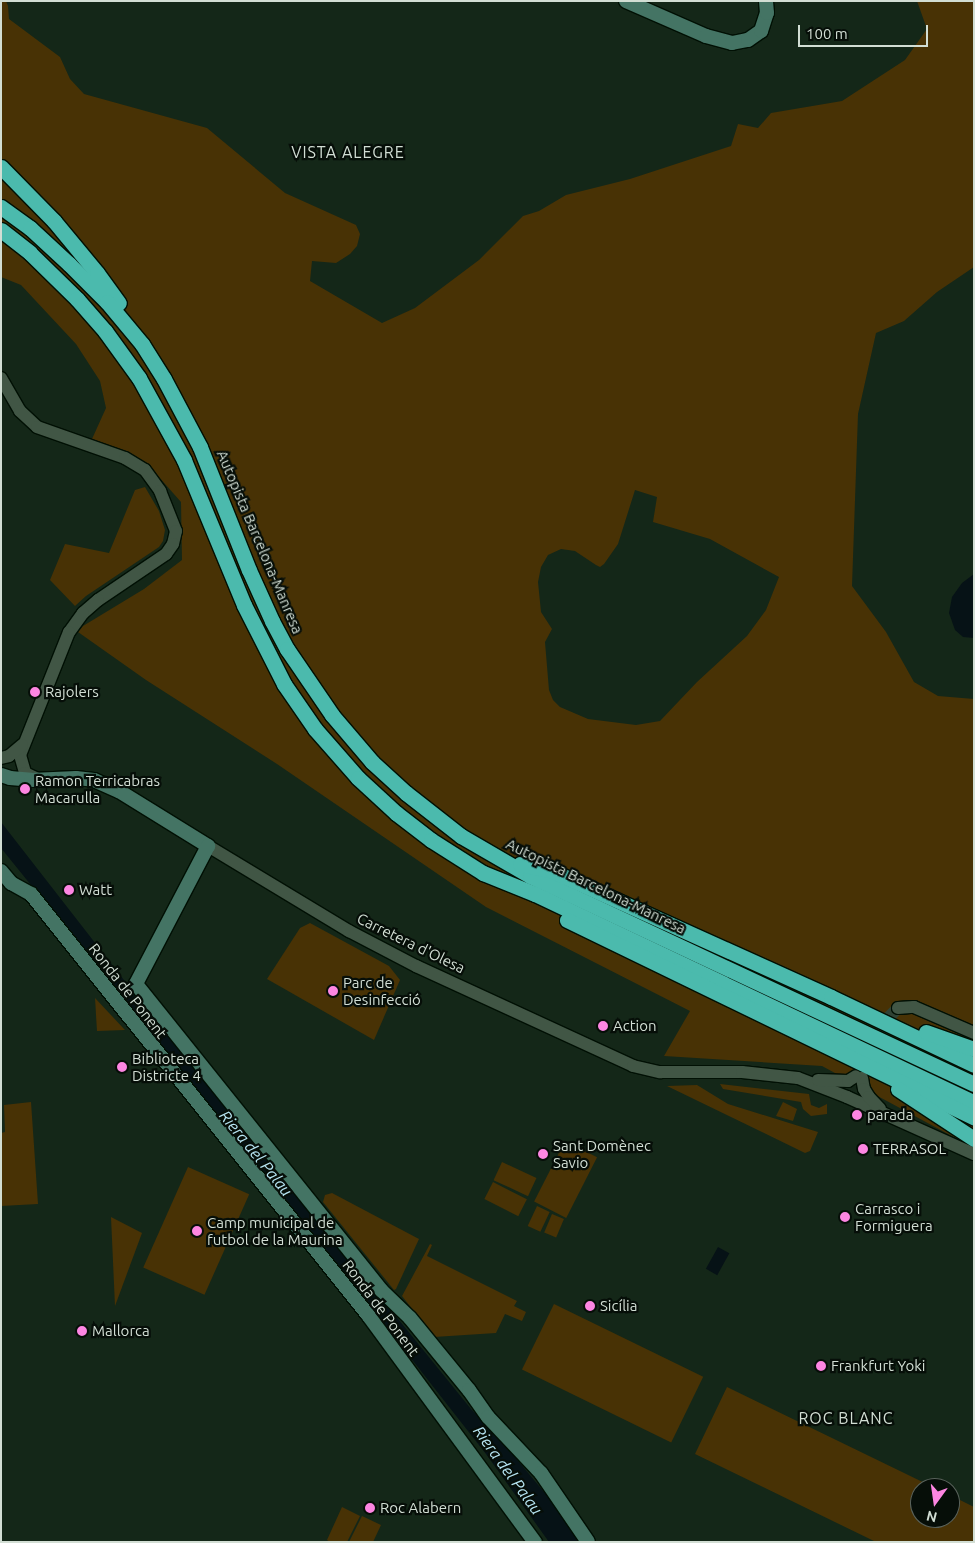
<!DOCTYPE html>
<html>
<head>
<meta charset="utf-8">
<style>
  body { margin:0 }
  #map { position:relative; width:975px; height:1543px; overflow:hidden; background:#142718; font-family:Ubuntu,sans-serif }
  div>[style] { position:absolute }
  .green>* { inset:0; background:#483205; transform-origin:0 0 }
  .water>* { inset:0; background:#061216; transform-origin:0 0 }
  .tertiary-tunnel>* { height:12px; margin-top:-6px; transform-origin:0; background:repeating-linear-gradient(90deg,#304234 0 12px,transparent 0 18px) }
  .roads { filter:drop-shadow(1px 0 #011004) drop-shadow(-1px 0 #011004) drop-shadow(0 1px #011004) drop-shadow(0 -1px #011004) }
  .tertiary>* { height:12px; margin:-6px; padding:0 6px; transform-origin:6px; border-radius:6px; background:#415645 }
  .secondary>* { height:14px; margin:-7px; padding:0 7px; transform-origin:7px; border-radius:7px; background:#447464 }
  .motorway>* { height:15px; margin:-7.5px; padding:0 7.5px; transform-origin:7.5px; border-radius:7.5px; background:#4bbaad }
  .dots>* { width:14px; height:14px; translate:-50% -50%; box-sizing:border-box; border:2px solid #060e08; border-radius:50% }
  span { translate:-50% -50%; white-space:nowrap; text-align:center; line-height:1.15; -webkit-text-stroke:4.5px #060e08; paint-order:stroke }
  .street-label { font-size:15px; color:#d2ded4 }
  .poi-label { font-size:15px; color:#d2ded4 }
  .left { translate:0 -50%; text-align:left }
  .neighbourhood-label { font-size:16px; color:#d2ded4; letter-spacing:1px }
  .water-label { font-size:16px; color:#b8e6f4; font-style:italic }
  .frame { position:absolute; inset:0; border:2px solid #d2ded4; pointer-events:none }
  .north { position:absolute; left:910px; top:1478px; width:50px; height:50px; box-sizing:border-box; background:#060e08; border:1px solid #58615a; border-radius:50%; rotate:194deg; font-size:14px; font-weight:700; line-height:20px; text-align:center; color:#d2ded4 }
  .north::after { content:''; display:block; margin:auto; width:18px; height:22px; background:#fd86e2; clip-path:polygon(50% 0,100% 100%,50% 72%,0 100%) }
  .scale { position:absolute; left:798px; top:25px; width:130px; height:22px; box-sizing:border-box; border:2px solid #d2ded4; border-top:0; padding-left:6px; font-size:15px; line-height:18px; white-space:nowrap; color:#d2ded4; -webkit-text-stroke:4px #060e08; paint-order:stroke }
</style>
</head>
<body>
<div id="map">
  <div class="green">
    <i style="clip-path:polygon(evenodd,1px 1px,6px 1px,8px 6px,9px 19px,60px 57px,70px 79px,84px 94px,207px 128px,285px 193px,356px 225px,360px 234px,357px 246px,350px 254px,336px 263px,312px 261px,310px 281px,382px 323px,415px 308px,479px 260px,523px 216px,539px 211px,566px 195px,630px 179px,731px 146px,738px 124px,758px 128px,771px 113px,842px 101px,905px 60px,927px 29px,917px 1px,974px 1px,974px 267px,937px 292px,904px 321px,876px 333px,858px 414px,852px 586px,886px 632px,914px 682px,938px 696px,974px 699px,974px 1148px,822px 1066px,664px 1056px,690px 1011px,486px 907px,277px 764px,146px 680px,78px 632px,83px 626px,144px 589px,182px 560px,181px 502px,150px 467px,136px 458px,92px 439px,106px 408px,100px 381px,76px 344px,21px 285px,1px 277px,1px 1px,635px 490px,657px 497px,653px 522px,710px 539px,779px 577px,766px 610px,747px 636px,697px 682px,660px 721px,636px 725px,588px 719px,560px 707px,553px 700px,549px 690px,545px 642px,552px 629px,541px 612px,538px 582px,541px 567px,548px 555px,561px 549px,575px 551px,596px 565px,600px 567px,604px 564px,618px 544px,635px 490px)"></i>
    <i style="clip-path:polygon(145px 487px,159px 511px,165px 530px,163px 541px,159px 547px,86px 596px,75px 606px,50px 580px,65px 544px,109px 553px,135px 490px)"></i>
    <i style="clip-path:polygon(310px 923px,389px 966px,400px 980px,374px 1040px,267px 979px,300px 928px)"></i>
    <i style="clip-path:polygon(95px 998px,125px 1030px,97px 1031px)"></i>
    <i style="clip-path:polygon(720px 1084px,809px 1094px,811px 1105px,819px 1108px,827px 1104px,827px 1114px,811px 1116px,803px 1109px,801px 1102px,723px 1089px)"></i>
    <i style="clip-path:polygon(697px 1085px,728px 1104px,818px 1132px,810px 1151px,805px 1153px,667px 1086px)"></i>
    <i style="clip-path:polygon(31px 1102px,38px 1204px,1px 1206px,1px 1133px,5px 1132px,4px 1105px)"></i>
    <i style="clip-path:polygon(783px 1102px,797px 1109px,793px 1121px,776px 1116px)"></i>
    <i style="left:565px;top:1141px;width:36px;height:68px;rotate:27deg"></i>
    <i style="left:502px;top:1162px;width:38px;height:20px;rotate:25deg"></i>
    <i style="left:188px;top:1167px;width:67px;height:110px;rotate:24deg"></i>
    <i style="left:493px;top:1182px;width:38px;height:19px;rotate:27deg"></i>
    <i style="clip-path:polygon(332px 1193px,419px 1239px,396px 1289px,394px 1290px,323px 1202px,325px 1195px)"></i>
    <i style="left:537px;top:1206px;width:14px;height:22px;rotate:25deg"></i>
    <i style="left:552px;top:1214px;width:13px;height:20px;rotate:23deg"></i>
    <i style="clip-path:polygon(111px 1217px,142px 1233px,115px 1306px)"></i>
    <i style="clip-path:polygon(430px 1244px,432px 1245px,427px 1256px,517px 1301px,514px 1306px,526px 1312px,522px 1321px,505px 1314px,496px 1333px,434px 1337px,402px 1296px)"></i>
    <i style="left:554px;top:1304px;width:166px;height:73px;rotate:26deg"></i>
    <i style="clip-path:polygon(727px 1387px,935px 1488px,920px 1488px,920px 1518px,950px 1518px,950px 1495px,974px 1507px,974px 1542px,876px 1542px,695px 1454px)"></i>
    <i style="clip-path:polygon(342px 1507px,360px 1516px,347px 1542px,330px 1542px,327px 1540px)"></i>
    <i style="clip-path:polygon(362px 1516px,381px 1525px,373px 1542px,349px 1542px)"></i>
  </div>
  <div class="water">
    <i style="clip-path:polygon(974px 574px,974px 638px,963px 637px,955px 630px,949px 613px,952px 597px,962px 583px)"></i>
    <i style="clip-path:polygon(1px 822px,134px 993px,471px 1409px,494px 1432px,559px 1510px,578px 1542px,549px 1542px,486px 1454px,315px 1236px,1px 848px)"></i>
    <i style="left:718px;top:1247px;width:13px;height:25px;rotate:29deg"></i>
  </div>
  <div class="tertiary-tunnel">
    <i style="left:873px;top:1048px;width:34px;rotate:-63deg"></i>
    <i style="left:888px;top:1018px;width:14px;rotate:-45deg"></i>
  </div>
  <div class="roads">
    <div class="tertiary">
      <i style="left:1px;top:378px;width:38px;rotate:60deg"></i>
      <i style="left:20px;top:411px;width:23px;rotate:43deg"></i>
      <i style="left:37px;top:427px;width:93px;rotate:19.4deg"></i>
      <i style="left:125px;top:458px;width:23px;rotate:31deg"></i>
      <i style="left:145px;top:470px;width:26px;rotate:54deg"></i>
      <i style="left:160px;top:491px;width:43px;rotate:68.2deg"></i>
      <i style="left:176px;top:531px;width:13px;rotate:103deg"></i>
      <i style="left:173px;top:544px;width:12px;rotate:125deg"></i>
      <i style="left:166px;top:554px;width:82px;rotate:145.9deg"></i>
      <i style="left:98px;top:600px;width:20px;rotate:139deg"></i>
      <i style="left:83px;top:613px;width:24px;rotate:126deg"></i>
      <i style="left:69px;top:632px;width:132px;rotate:111.7deg"></i>
      <i style="left:20px;top:755px;width:19px;rotate:74deg"></i>
      <i style="left:25px;top:773px;width:14px;rotate:25deg"></i>
      <i style="left:1px;top:758px;width:8px;rotate:-14deg"></i>
      <i style="left:9px;top:756px;width:17px;rotate:-40deg"></i>
      <i style="left:208px;top:846px;width:165px;rotate:31.1deg"></i>
      <i style="left:349px;top:931px;width:76px;rotate:27.6deg"></i>
      <i style="left:416px;top:966px;width:239px;rotate:24.7deg"></i>
      <i style="left:633px;top:1066px;width:28px;rotate:13deg"></i>
      <i style="left:660px;top:1072px;width:82px"></i>
      <i style="left:742px;top:1072px;width:56px;rotate:6.1deg"></i>
      <i style="left:798px;top:1078px;width:53px;rotate:21.2deg"></i>
      <i style="left:847px;top:1097px;width:139px;rotate:24.2deg"></i>
      <i style="left:898px;top:1008px;width:16px;rotate:-4deg"></i>
      <i style="left:914px;top:1007px;width:65px;rotate:23.4deg"></i>
      <i style="left:862px;top:1078px;width:11px;rotate:80deg"></i>
      <i style="left:864px;top:1089px;width:9px;rotate:58deg"></i>
      <i style="left:869px;top:1097px;width:16px;rotate:47deg"></i>
      <i style="left:818px;top:1080px;width:30px;rotate:2deg"></i>
      <i style="left:848px;top:1081px;width:9px;rotate:-32deg"></i>
    </div>
    <div class="secondary">
      <i style="left:626px;top:1px;width:87px;rotate:23.6deg"></i>
      <i style="left:706px;top:36px;width:27px;rotate:15deg"></i>
      <i style="left:732px;top:43px;width:16px;rotate:-11deg"></i>
      <i style="left:748px;top:40px;width:16px;rotate:-35deg"></i>
      <i style="left:761px;top:31px;width:19px;rotate:-72deg"></i>
      <i style="left:767px;top:13px;width:12px;rotate:-95deg"></i>
      <i style="left:1px;top:775px;width:9px;rotate:18deg"></i>
      <i style="left:10px;top:778px;width:21px;rotate:5deg"></i>
      <i style="left:31px;top:780px;width:45px;rotate:-2.5deg"></i>
      <i style="left:76px;top:778px;width:18px;rotate:6deg"></i>
      <i style="left:94px;top:780px;width:27px;rotate:24deg"></i>
      <i style="left:119px;top:791px;width:105px;rotate:31.7deg"></i>
      <i style="left:208px;top:846px;width:156px;rotate:117.6deg"></i>
      <i style="left:136px;top:984px;width:392px;rotate:51.3deg"></i>
      <i style="left:381px;top:1290px;width:40px;rotate:44deg"></i>
      <i style="left:410px;top:1318px;width:93px;rotate:50.7deg"></i>
      <i style="left:469px;top:1390px;width:33px;rotate:55deg"></i>
      <i style="left:488px;top:1417px;width:77px;rotate:46.6deg"></i>
      <i style="left:541px;top:1473px;width:83px;rotate:55.7deg"></i>
      <i style="left:1px;top:871px;width:16px;rotate:50deg"></i>
      <i style="left:11px;top:883px;width:23px;rotate:29deg"></i>
      <i style="left:31px;top:894px;width:539px;rotate:51.32deg"></i>
      <i style="left:368px;top:1315px;width:282px;rotate:53.7deg"></i>
    </div>
    <div class="motorway">
      <i style="left:1px;top:167px;width:76px;rotate:45.5deg"></i>
      <i style="left:54px;top:221px;width:67px;rotate:50.4deg"></i>
      <i style="left:97px;top:273px;width:37px;rotate:54deg"></i>
      <i style="left:1px;top:207px;width:36px;rotate:36deg"></i>
      <i style="left:30px;top:228px;width:53px;rotate:42.7deg"></i>
      <i style="left:69px;top:264px;width:54px;rotate:45deg"></i>
      <i style="left:107px;top:302px;width:55px;rotate:50.2deg"></i>
      <i style="left:142px;top:344px;width:41px;rotate:57.8deg"></i>
      <i style="left:164px;top:379px;width:77px;rotate:62.1deg"></i>
      <i style="left:200px;top:447px;width:132px;rotate:68.3deg"></i>
      <i style="left:249px;top:570px;width:56px;rotate:65.7deg"></i>
      <i style="left:272px;top:621px;width:32px;rotate:62deg"></i>
      <i style="left:287px;top:649px;width:80px;rotate:55.7deg"></i>
      <i style="left:332px;top:715px;width:62px;rotate:49.6deg"></i>
      <i style="left:372px;top:762px;width:46px;rotate:42.4deg"></i>
      <i style="left:406px;top:793px;width:70px;rotate:38deg"></i>
      <i style="left:461px;top:836px;width:80px;rotate:30.1deg"></i>
      <i style="left:530px;top:876px;width:490px;rotate:25.1deg"></i>
      <i style="left:1px;top:230px;width:37px;rotate:38deg"></i>
      <i style="left:30px;top:253px;width:66px;rotate:44.4deg"></i>
      <i style="left:77px;top:299px;width:43px;rotate:48.8deg"></i>
      <i style="left:105px;top:331px;width:58px;rotate:54.1deg"></i>
      <i style="left:139px;top:378px;width:94px;rotate:61.2deg"></i>
      <i style="left:184px;top:460px;width:157px;rotate:67.5deg"></i>
      <i style="left:244px;top:605px;width:89px;rotate:63.1deg"></i>
      <i style="left:284px;top:684px;width:55px;rotate:55.4deg"></i>
      <i style="left:315px;top:729px;width:65px;rotate:48.7deg"></i>
      <i style="left:358px;top:778px;width:52px;rotate:42.6deg"></i>
      <i style="left:396px;top:813px;width:44px;rotate:37.6deg"></i>
      <i style="left:431px;top:840px;width:62px;rotate:32.4deg"></i>
      <i style="left:483px;top:873px;width:56px;rotate:22deg"></i>
      <i style="left:535px;top:894px;width:486px;rotate:25.4deg"></i>
      <i style="left:520px;top:864px;width:33px;rotate:12deg"></i>
      <i style="left:552px;top:871px;width:306px;rotate:24.3deg"></i>
      <i style="left:831px;top:997px;width:158px;rotate:25.4deg"></i>
      <i style="left:567px;top:920px;width:453px;rotate:25.9deg"></i>
      <i style="left:926px;top:1032px;width:51px;rotate:19.5deg"></i>
      <i style="left:898px;top:1089px;width:91px;rotate:33.3deg"></i>
    </div>
  </div>
  <div class="dots">
    <i style="left:35px;top:692px;background:#fd86e2"></i>
    <i style="left:25px;top:789px;background:#fd86e2"></i>
    <i style="left:69px;top:890px;background:#fd86e2"></i>
    <i style="left:333px;top:991px;background:#fd86e2"></i>
    <i style="left:603px;top:1026px;background:#fd86e2"></i>
    <i style="left:122px;top:1067px;background:#fd86e2"></i>
    <i style="left:857px;top:1115px;background:#fd86e2"></i>
    <i style="left:863px;top:1149px;background:#fd86e2"></i>
    <i style="left:543px;top:1154px;background:#fd86e2"></i>
    <i style="left:845px;top:1217px;background:#fd86e2"></i>
    <i style="left:197px;top:1231px;background:#fd86e2"></i>
    <i style="left:590px;top:1306px;background:#fd86e2"></i>
    <i style="left:82px;top:1331px;background:#fd86e2"></i>
    <i style="left:821px;top:1366px;background:#fd86e2"></i>
    <i style="left:370px;top:1508px;background:#fd86e2"></i>
  </div>
  <div class="street-label">
    <span style="left:260px;top:542px;rotate:67deg">Autopista Barcelona-Manresa</span>
    <span style="left:596px;top:886px;rotate:26deg">Autopista Barcelona-Manresa</span>
    <span style="left:411px;top:943px;rotate:26deg">Carretera d'Olesa</span>
    <span style="left:128px;top:991px;rotate:52deg">Ronda de Ponent</span>
    <span style="left:381px;top:1308px;rotate:53deg">Ronda de Ponent</span>
  </div>
  <div class="poi-label">
    <span class="left" style="left:45px;top:692px">Rajolers</span>
    <span class="left" style="left:35px;top:789px">Ramon Terricabras<br>Macarulla</span>
    <span class="left" style="left:79px;top:890px">Watt</span>
    <span class="left" style="left:343px;top:991px">Parc de<br>Desinfecció</span>
    <span class="left" style="left:613px;top:1026px">Action</span>
    <span class="left" style="left:132px;top:1067px">Biblioteca<br>Districte 4</span>
    <span class="left" style="left:867px;top:1115px">parada</span>
    <span class="left" style="left:553px;top:1154px">Sant Domènec<br>Savio</span>
    <span class="left" style="left:873px;top:1149px">TERRASOL</span>
    <span class="left" style="left:855px;top:1217px">Carrasco i<br>Formiguera</span>
    <span class="left" style="left:207px;top:1231px">Camp municipal de<br>futbol de la Maurina</span>
    <span class="left" style="left:600px;top:1306px">Sicília</span>
    <span class="left" style="left:92px;top:1331px">Mallorca</span>
    <span class="left" style="left:831px;top:1366px">Frankfurt Yoki</span>
    <span class="left" style="left:380px;top:1508px">Roc Alabern</span>
  </div>
  <div class="neighbourhood-label">
    <span style="left:348px;top:152px">VISTA ALEGRE</span>
    <span style="left:846px;top:1418px">ROC BLANC</span>
  </div>
  <div class="water-label">
    <span style="left:256px;top:1153px;rotate:51deg">Riera del Palau</span>
    <span style="left:508px;top:1470px;rotate:54deg">Riera del Palau</span>
  </div>
  <div class="frame"></div>
  <div class="north">N</div>
  <div class="scale">100 m</div>
</div>
</body>
</html>
